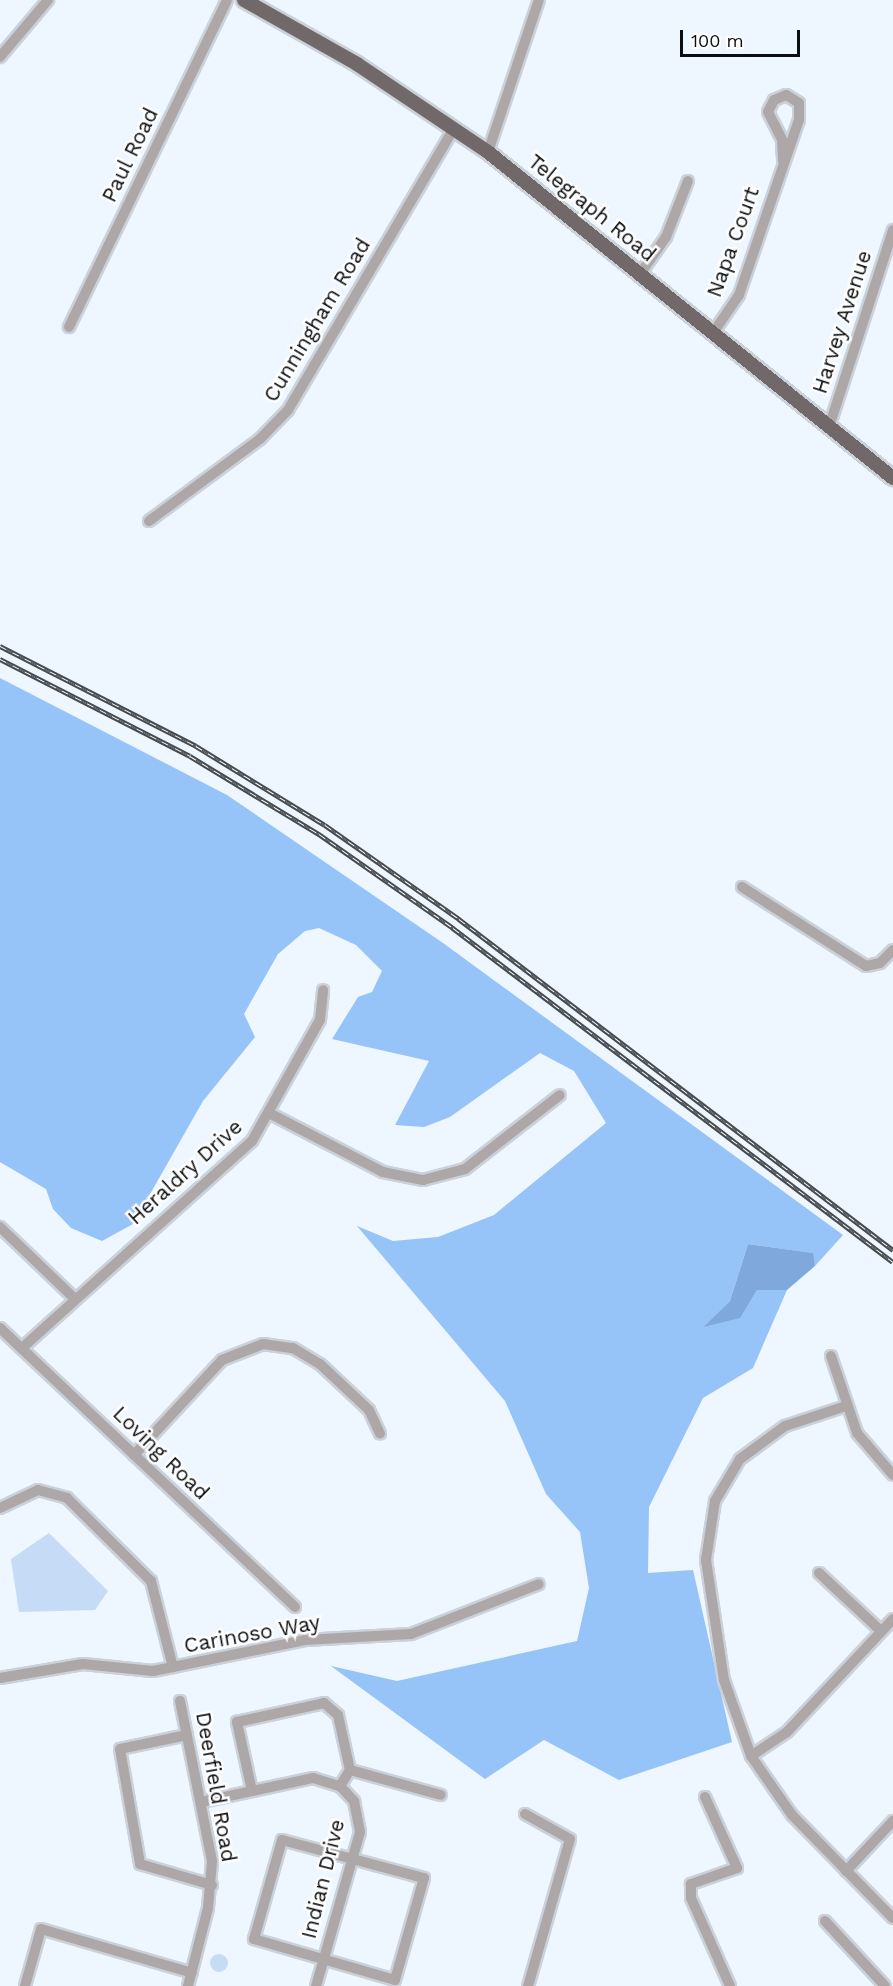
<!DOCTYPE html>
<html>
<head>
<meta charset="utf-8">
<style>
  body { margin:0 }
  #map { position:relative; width:893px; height:1986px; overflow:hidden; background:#eef6ff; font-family:"Work Sans",sans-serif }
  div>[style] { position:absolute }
  .green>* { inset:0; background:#c5dbf6 }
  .round { border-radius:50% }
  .forest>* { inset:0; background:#96c3f8 }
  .water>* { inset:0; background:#7fa8dc }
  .roads { filter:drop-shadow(2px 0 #cad1d9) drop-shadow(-2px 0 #cad1d9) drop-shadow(0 2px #cad1d9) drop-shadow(0 -2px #cad1d9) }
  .minor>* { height:10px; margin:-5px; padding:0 5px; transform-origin:5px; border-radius:5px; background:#ada7a8 }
  .major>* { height:14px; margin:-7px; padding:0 7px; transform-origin:7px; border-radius:7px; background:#716869 }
  .rail>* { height:4.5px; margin-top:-2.25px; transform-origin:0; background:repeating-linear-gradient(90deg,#fff 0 7px,#454a4e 0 14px); box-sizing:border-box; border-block:2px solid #454a4e }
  span { translate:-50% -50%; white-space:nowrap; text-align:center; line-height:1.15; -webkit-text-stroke:5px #fff; paint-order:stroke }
  .street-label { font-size:21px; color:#0b0e11 }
  .scale { position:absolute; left:680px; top:30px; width:120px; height:27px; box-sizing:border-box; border:3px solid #0b0e11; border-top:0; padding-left:8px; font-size:18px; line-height:21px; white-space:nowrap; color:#0b0e11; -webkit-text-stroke:4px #fff; paint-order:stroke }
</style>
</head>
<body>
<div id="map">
  <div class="green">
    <i style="clip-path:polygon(49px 1533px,108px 1591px,95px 1610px,19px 1612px,11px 1559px)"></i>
    <i class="round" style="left:210px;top:1954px;width:18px;height:18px"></i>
  </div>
  <div class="forest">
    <i style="clip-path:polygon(0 678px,227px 795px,443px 943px,843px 1235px,815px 1266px,812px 1253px,748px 1244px,730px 1301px,704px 1326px,740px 1317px,757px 1290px,787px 1290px,753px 1368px,703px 1398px,649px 1507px,648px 1573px,693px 1570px,732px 1742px,619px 1780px,544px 1740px,485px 1779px,331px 1666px,397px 1681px,577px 1641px,589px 1588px,580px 1532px,546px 1494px,505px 1401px,357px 1226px,393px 1241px,438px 1237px,494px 1215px,606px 1123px,574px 1071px,540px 1053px,450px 1117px,424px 1127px,395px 1125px,429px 1061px,332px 1039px,358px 997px,372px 992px,382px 971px,356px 945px,319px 928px,305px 931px,278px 954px,244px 1014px,255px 1037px,203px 1101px,133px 1224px,102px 1241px,71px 1228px,53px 1209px,46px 1189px,0 1162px)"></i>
  </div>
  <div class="water">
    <i style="clip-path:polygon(748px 1244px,813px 1253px,815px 1266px,787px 1290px,757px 1290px,740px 1318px,703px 1327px,730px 1301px)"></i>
  </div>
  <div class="roads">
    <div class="minor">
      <i style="left:0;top:57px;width:75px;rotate:-49.9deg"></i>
      <i style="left:488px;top:152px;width:160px;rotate:-71.5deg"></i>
      <i style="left:640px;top:274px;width:45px;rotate:-54.9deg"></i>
      <i style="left:666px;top:237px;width:60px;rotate:-68.6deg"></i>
      <i style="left:69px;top:327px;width:363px;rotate:-64.2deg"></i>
      <i style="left:713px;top:333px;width:46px;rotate:-55.6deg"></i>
      <i style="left:739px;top:295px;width:185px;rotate:-71.1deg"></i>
      <i style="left:799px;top:120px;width:17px;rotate:-90deg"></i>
      <i style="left:799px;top:103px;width:15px;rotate:-148deg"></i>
      <i style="left:786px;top:95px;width:13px;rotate:157deg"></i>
      <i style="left:774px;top:100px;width:13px;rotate:117deg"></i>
      <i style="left:768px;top:112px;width:31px;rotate:63deg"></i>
      <i style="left:782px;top:140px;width:22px;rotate:87deg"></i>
      <i style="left:829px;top:427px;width:207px;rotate:-72deg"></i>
      <i style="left:149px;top:521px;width:138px;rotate:-36.5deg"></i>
      <i style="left:260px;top:439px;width:40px;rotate:-46deg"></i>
      <i style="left:288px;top:410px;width:327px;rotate:-59.5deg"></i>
      <i style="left:742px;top:887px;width:147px;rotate:32.5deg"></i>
      <i style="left:866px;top:966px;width:14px;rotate:-12deg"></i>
      <i style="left:880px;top:963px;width:18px;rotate:-45deg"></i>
      <i style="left:271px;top:1114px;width:126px;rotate:27.4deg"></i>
      <i style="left:383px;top:1172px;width:41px;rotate:11.3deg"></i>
      <i style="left:423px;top:1180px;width:43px;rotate:-14.7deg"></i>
      <i style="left:465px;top:1169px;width:120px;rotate:-37.9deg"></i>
      <i style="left:0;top:1227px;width:101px;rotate:43.8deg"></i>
      <i style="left:0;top:1328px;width:406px;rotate:43.4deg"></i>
      <i style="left:22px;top:1348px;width:309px;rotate:-42deg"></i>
      <i style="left:252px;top:1141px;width:139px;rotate:-60.7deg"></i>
      <i style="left:320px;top:1020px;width:30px;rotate:-84deg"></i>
      <i style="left:831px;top:1356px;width:81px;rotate:71.3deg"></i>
      <i style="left:857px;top:1433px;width:55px;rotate:49.4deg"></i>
      <i style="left:846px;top:1406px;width:64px;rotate:161.8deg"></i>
      <i style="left:785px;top:1426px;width:56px;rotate:143.7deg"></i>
      <i style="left:740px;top:1459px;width:49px;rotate:120.8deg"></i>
      <i style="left:715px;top:1501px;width:60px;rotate:98.7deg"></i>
      <i style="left:706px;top:1560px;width:121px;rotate:81.5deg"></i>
      <i style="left:724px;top:1680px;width:81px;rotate:70.4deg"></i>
      <i style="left:751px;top:1756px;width:72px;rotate:55.2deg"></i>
      <i style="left:792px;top:1815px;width:144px;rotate:45.6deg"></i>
      <i style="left:134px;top:1455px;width:129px;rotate:-47.2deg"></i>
      <i style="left:222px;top:1360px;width:44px;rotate:-21.3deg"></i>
      <i style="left:263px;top:1344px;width:30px;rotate:8deg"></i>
      <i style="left:293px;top:1348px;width:31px;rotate:31deg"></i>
      <i style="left:320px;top:1364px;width:67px;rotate:43.2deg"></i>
      <i style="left:369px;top:1410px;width:26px;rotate:65deg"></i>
      <i style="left:0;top:1508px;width:42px;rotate:-25.3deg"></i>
      <i style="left:38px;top:1490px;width:30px;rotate:15deg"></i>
      <i style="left:67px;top:1498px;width:118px;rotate:44.7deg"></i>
      <i style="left:151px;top:1581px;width:89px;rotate:75.7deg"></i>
      <i style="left:819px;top:1573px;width:85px;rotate:43.1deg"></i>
      <i style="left:0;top:1678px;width:84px;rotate:-9.6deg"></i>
      <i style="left:83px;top:1664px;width:70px;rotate:5.7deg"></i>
      <i style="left:153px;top:1671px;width:155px;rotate:-11.5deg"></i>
      <i style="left:305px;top:1640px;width:106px;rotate:-3.2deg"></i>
      <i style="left:411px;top:1634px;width:137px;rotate:-21.3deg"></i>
      <i style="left:180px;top:1701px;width:163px;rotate:78.7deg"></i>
      <i style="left:212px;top:1861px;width:47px;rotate:94.9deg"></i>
      <i style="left:208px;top:1908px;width:81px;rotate:104.4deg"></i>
      <i style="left:187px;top:1735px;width:68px;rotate:168.2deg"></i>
      <i style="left:120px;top:1749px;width:117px;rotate:80.1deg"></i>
      <i style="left:140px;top:1864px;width:75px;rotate:16.3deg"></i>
      <i style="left:751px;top:1756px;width:43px;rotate:-33.7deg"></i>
      <i style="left:787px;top:1732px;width:155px;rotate:-46.8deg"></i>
      <i style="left:350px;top:1770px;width:94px;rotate:15.4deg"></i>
      <i style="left:252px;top:1791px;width:71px;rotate:-102.3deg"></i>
      <i style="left:237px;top:1722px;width:89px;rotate:-12.3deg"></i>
      <i style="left:324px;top:1703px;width:18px;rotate:41deg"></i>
      <i style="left:338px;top:1715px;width:56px;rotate:77.7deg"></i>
      <i style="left:350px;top:1770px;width:19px;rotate:122deg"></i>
      <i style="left:705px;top:1797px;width:78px;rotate:65.7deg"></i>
      <i style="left:737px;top:1868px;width:49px;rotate:160.8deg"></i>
      <i style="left:691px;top:1884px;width:14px;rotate:90deg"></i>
      <i style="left:691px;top:1898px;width:96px;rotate:66.1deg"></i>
      <i style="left:201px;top:1802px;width:115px;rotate:-12.1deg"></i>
      <i style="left:313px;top:1778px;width:28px;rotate:17deg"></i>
      <i style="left:340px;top:1786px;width:21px;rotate:47deg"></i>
      <i style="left:354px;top:1801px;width:32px;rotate:79deg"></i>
      <i style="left:360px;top:1832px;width:160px;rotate:105.9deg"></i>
      <i style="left:525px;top:1814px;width:51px;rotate:29.1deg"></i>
      <i style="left:570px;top:1839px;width:153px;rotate:105.9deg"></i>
      <i style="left:282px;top:1840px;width:147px;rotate:15deg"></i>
      <i style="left:424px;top:1878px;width:106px;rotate:105.9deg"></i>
      <i style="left:395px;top:1980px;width:147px;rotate:-163.8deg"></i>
      <i style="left:254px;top:1939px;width:103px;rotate:-74.2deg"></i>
      <i style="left:846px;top:1871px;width:69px;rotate:-46.8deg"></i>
      <i style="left:825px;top:1921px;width:88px;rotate:47.3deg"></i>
      <i style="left:25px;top:1986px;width:59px;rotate:-74.3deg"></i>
      <i style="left:41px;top:1929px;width:157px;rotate:16.2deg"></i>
    </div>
    <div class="major">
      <i style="left:244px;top:0;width:130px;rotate:29.5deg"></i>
      <i style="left:357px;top:64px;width:158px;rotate:33.9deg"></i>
      <i style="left:488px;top:152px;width:520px;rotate:38.83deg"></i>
    </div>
  </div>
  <div class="rail">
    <i style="left:0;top:646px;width:220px;rotate:27deg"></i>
    <i style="left:196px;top:746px;width:151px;rotate:31.5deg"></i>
    <i style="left:325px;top:825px;width:164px;rotate:35deg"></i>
    <i style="left:459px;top:919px;width:546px;rotate:37.33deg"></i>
    <i style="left:0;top:659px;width:213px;rotate:27deg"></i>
    <i style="left:190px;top:756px;width:151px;rotate:31.2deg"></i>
    <i style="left:319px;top:834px;width:164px;rotate:35deg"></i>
    <i style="left:453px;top:928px;width:552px;rotate:37.2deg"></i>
  </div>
  <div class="street-label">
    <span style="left:130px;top:155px;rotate:-64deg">Paul Road</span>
    <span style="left:592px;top:208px;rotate:39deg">Telegraph Road</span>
    <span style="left:733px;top:242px;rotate:-70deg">Napa Court</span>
    <span style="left:317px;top:320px;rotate:-59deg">Cunningham Road</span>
    <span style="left:842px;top:322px;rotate:-72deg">Harvey Avenue</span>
    <span style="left:185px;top:1172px;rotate:-42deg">Heraldry Drive</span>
    <span style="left:161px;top:1453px;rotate:44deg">Loving Road</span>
    <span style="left:252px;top:1634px;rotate:-10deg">Carinoso Way</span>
    <span style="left:216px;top:1787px;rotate:80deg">Deerfield Road</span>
    <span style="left:323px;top:1879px;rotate:-76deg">Indian Drive</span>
  </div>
  <div class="scale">100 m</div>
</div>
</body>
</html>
